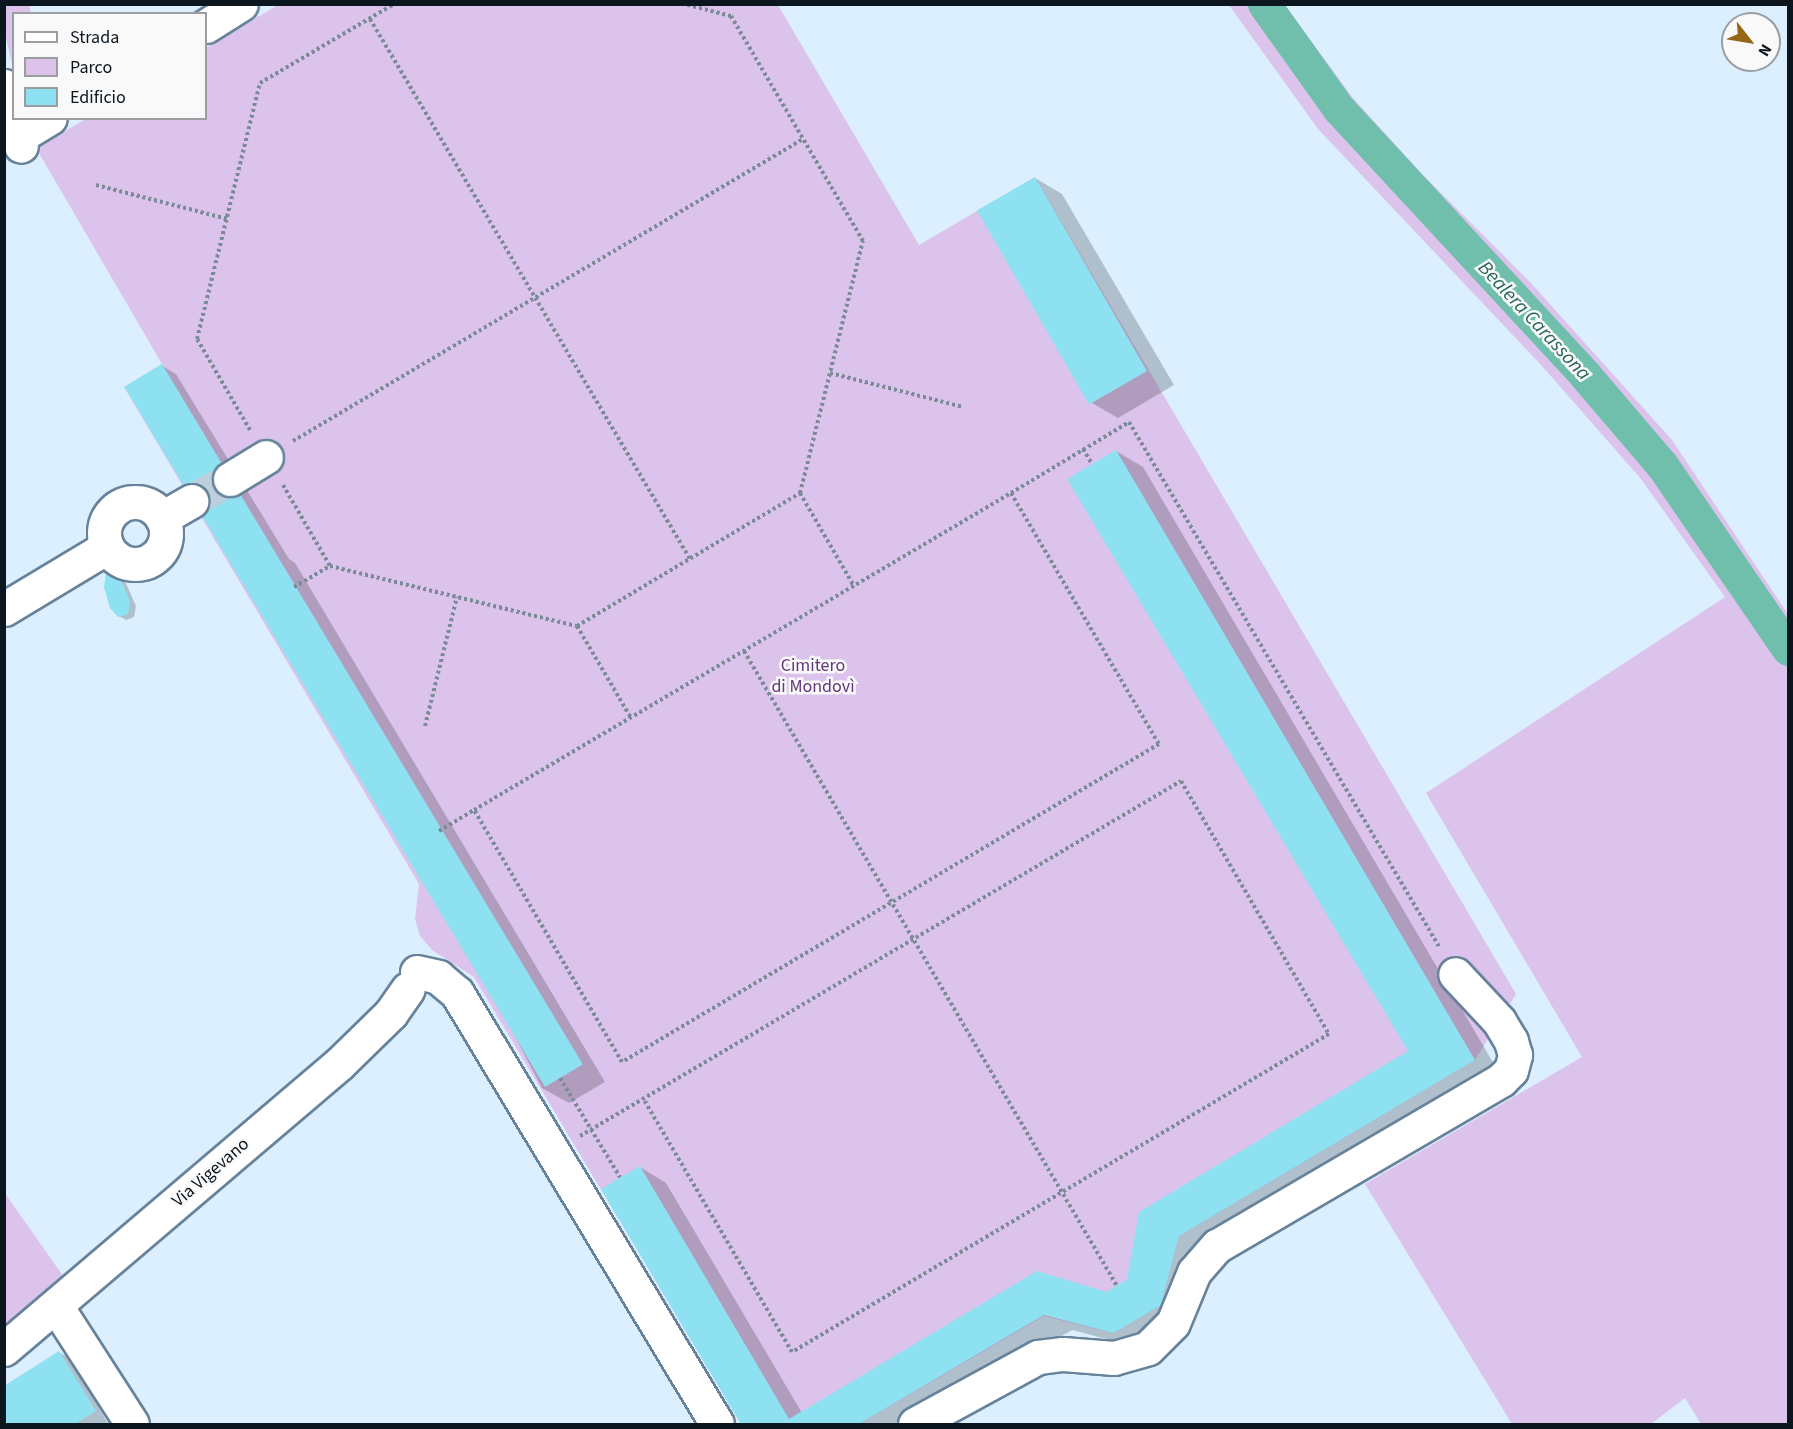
<!DOCTYPE html>
<html>
<head>
<meta charset="utf-8">
<style>
  body { margin:0 }
  #map { position:relative; width:1793px; height:1429px; overflow:hidden; background:#dcefff; font-family:"Source Sans 3",sans-serif }
  div>[style] { position:absolute }
  .green>* { inset:0; background:#dcc3ec }
  .shadow>* { inset:0; background:#0003 }
  .canal>* { height:33px; margin:-16.5px; padding:0 16.5px; transform-origin:16.5px; border-radius:16.5px; background:#6fbfac }
  .building>* { inset:0; background:#8ee1f1; transform-origin:0 0 }
  .minor-tunnel>* { height:33px; margin-top:-16.5px; transform-origin:0; background:repeating-linear-gradient(90deg,#bdcedd 0 33px,transparent 0 49px) }
  .path>* { height:4px; margin-top:-2px; transform-origin:0; background:repeating-linear-gradient(90deg,#7b8a97 0 3px,transparent 0 6px) }
  .roads { filter:drop-shadow(2px 0 #67839b) drop-shadow(-2px 0 #67839b) drop-shadow(0 2px #67839b) drop-shadow(0 -2px #67839b) }
  .minor>* { height:33px; margin:-16.5px; padding:0 16.5px; transform-origin:16.5px; border-radius:16.5px; background:#fff }
  .minor>.ring { margin:-16.5px; padding:0; box-sizing:content-box; background:none; border:33px solid #fff; border-radius:50% }
  span { translate:-50% -50%; white-space:nowrap; text-align:center; line-height:1.15; -webkit-text-stroke:5px #f9f9f9; paint-order:stroke }
  .park-label { font-size:18px; color:#63397b }
  .street-label { font-size:18px; color:#0b161f }
  .water-label { font-size:20px; color:#256457; font-style:italic }
  .frame { position:absolute; inset:0; border:6px solid #0b161f; pointer-events:none }
  .legend { position:absolute; left:12px; top:12px; width:195px; height:108px; box-sizing:border-box; background:#f9f9f9; border:2px solid #9a9ea2; margin:0; padding:8px 10px; list-style:none; font-size:18px; color:#0b161f }
  .legend li { display:flex; align-items:center; gap:12px; height:30px }
  .legend b { width:30px; border:2px solid #9a9ea2 }
  .north { position:absolute; left:1721px; top:12px; width:60px; height:60px; box-sizing:border-box; background:#f9f9f9; border:2px solid #9a9ea2; border-radius:50%; rotate:121deg; font-size:16px; font-weight:700; line-height:24px; text-align:center; color:#0b161f }
  .north::after { content:''; display:block; margin:auto; width:21px; height:27px; background:#956715; clip-path:polygon(50% 0,100% 100%,50% 72%,0 100%) }
</style>
</head>
<body>
<div id="map">
  <div class="green">
    <i style="clip-path:polygon(4px 5px,29px 5px,31px 13px,14px 14px,13px 67px,5px 33px)"></i>
    <i style="clip-path:polygon(278px 5px,778px 5px,919px 245px,1035px 177px,1516px 994px,1475px 1060px,1179px 1236px,1161px 1305px,1114px 1333px,1044px 1316px,859px 1424px,741px 1424px,474px 977px,432px 950px,420px 936px,415px 919px,419px 884px,124px 387px,162px 364px,36px 148px,86px 119px,206px 118px,206px 48px)"></i>
    <i style="clip-path:polygon(1229px 5px,1285px 5px,1353px 98px,1422px 174px,1530px 282px,1672px 440px,1788px 614px,1788px 1424px,1701px 1424px,1685px 1398px,1651px 1424px,1512px 1424px,1365px 1184px,1582px 1057px,1426px 793px,1725px 597px,1641px 479px,1542px 366px,1318px 129px)"></i>
    <i style="clip-path:polygon(4px 1192px,66px 1280px,5px 1326px,4px 1326px)"></i>
  </div>
  <div class="shadow">
    <i style="clip-path:polygon(1035px 178px,1062px 194px,1174px 385px,1118px 418px,1092px 403px)"></i>
    <i style="clip-path:polygon(162px 366px,176px 374px,289px 559px,295px 563px,605px 1082px,569px 1103px,542px 1088px)"></i>
    <i style="clip-path:polygon(1116px 451px,1143px 467px,1501px 1076px,1206px 1251px,1141px 1348px,1072px 1330px,911px 1424px,743px 1424px,603px 1189px,640px 1167px,666px 1183px,802px 1413px,1037px 1272px,1107px 1293px,1129px 1280px,1141px 1213px,1410px 1052px)"></i>
    <i style="clip-path:polygon(116px 573px,123px 577px,136px 606px,134px 617px,126px 620px,119px 616px)"></i>
    <i style="clip-path:polygon(59px 1352px,72px 1360px,108px 1424px,4px 1424px,4px 1387px)"></i>
  </div>
  <div class="canal">
    <i style="left:1264px;top:4px;width:129px;rotate:54.5deg"></i>
    <i style="left:1339px;top:109px;width:362px;rotate:47.2deg"></i>
    <i style="left:1585px;top:375px;width:118px;rotate:49.5deg"></i>
    <i style="left:1662px;top:465px;width:223px;rotate:55.6deg"></i>
  </div>
  <div class="building">
    <i style="left:1035px;top:177px;width:224px;height:67px;rotate:60deg"></i>
    <i style="left:162px;top:364px;width:817px;height:44px;rotate:59deg"></i>
    <i style="clip-path:polygon(1116px 450px,1475px 1060px,1179px 1236px,1161px 1305px,1114px 1333px,1044px 1315px,859px 1424px,741px 1424px,601px 1189px,640px 1166px,789px 1419px,1037px 1271px,1107px 1292px,1127px 1279px,1139px 1212px,1408px 1051px,1067px 479px)"></i>
    <i style="clip-path:polygon(117px 571px,130px 601px,128px 614px,118px 617px,110px 608px,104px 587px,106px 574px)"></i>
    <i style="clip-path:polygon(59px 1351px,96px 1411px,75px 1424px,4px 1424px,4px 1386px)"></i>
  </div>
  <div class="minor-tunnel">
    <i style="left:191px;top:501px;width:45px;rotate:-29.4deg"></i>
  </div>
  <div class="path">
    <i style="left:370px;top:19px;width:628px;rotate:59.35deg"></i>
    <i style="left:96px;top:185px;width:135px;rotate:14.5deg"></i>
    <i style="left:830px;top:373px;width:137px;rotate:14.3deg"></i>
    <i style="left:250px;top:430px;width:105px;rotate:-120.2deg"></i>
    <i style="left:197px;top:339px;width:264px;rotate:-76.2deg"></i>
    <i style="left:260px;top:83px;width:156px;rotate:-30.5deg"></i>
    <i style="left:293px;top:441px;width:593px;rotate:-30.63deg"></i>
    <i style="left:1083px;top:449px;width:17px;rotate:59deg"></i>
    <i style="left:283px;top:485px;width:94px;rotate:59.9deg"></i>
    <i style="left:330px;top:566px;width:254px;rotate:13.7deg"></i>
    <i style="left:577px;top:626px;width:260px;rotate:-30.8deg"></i>
    <i style="left:800px;top:493px;width:260px;rotate:-76deg"></i>
    <i style="left:863px;top:241px;width:261px;rotate:-120.4deg"></i>
    <i style="left:731px;top:16px;width:49px;rotate:-165.7deg"></i>
    <i style="left:800px;top:493px;width:108px;rotate:59.9deg"></i>
    <i style="left:1011px;top:493px;width:291px;rotate:59.5deg"></i>
    <i style="left:1159px;top:744px;width:624px;rotate:149.37deg"></i>
    <i style="left:622px;top:1062px;width:292px;rotate:-120.4deg"></i>
    <i style="left:474px;top:810px;width:624px;rotate:-30.55deg"></i>
    <i style="left:1011px;top:493px;width:138px;rotate:-31deg"></i>
    <i style="left:1129px;top:422px;width:611px;rotate:59.41deg"></i>
    <i style="left:294px;top:587px;width:42px;rotate:-30.3deg"></i>
    <i style="left:577px;top:626px;width:107px;rotate:59.6deg"></i>
    <i style="left:744px;top:651px;width:736px;rotate:59.57deg"></i>
    <i style="left:425px;top:726px;width:133px;rotate:-76.1deg"></i>
    <i style="left:439px;top:831px;width:41px;rotate:-31deg"></i>
    <i style="left:560px;top:1078px;width:116px;rotate:58.8deg"></i>
    <i style="left:580px;top:1136px;width:698px;rotate:-30.57deg"></i>
    <i style="left:1181px;top:781px;width:293px;rotate:59.7deg"></i>
    <i style="left:1329px;top:1034px;width:624px;rotate:149.37deg"></i>
    <i style="left:792px;top:1352px;width:292px;rotate:-120.4deg"></i>
  </div>
  <div class="roads">
    <div class="minor">
      <i style="left:206px;top:26px;width:41px;rotate:-32.2deg"></i>
      <i style="left:4px;top:86px;width:62px;rotate:74.2deg"></i>
      <i style="left:18px;top:137px;width:37px;rotate:-31deg"></i>
      <i style="left:230px;top:479px;width:42px;rotate:-31.4deg"></i>
      <i class="ring" style="left:104px;top:502px;width:29px;height:29px"></i>
      <i style="left:162px;top:518px;width:34px;rotate:-30deg"></i>
      <i style="left:4px;top:609px;width:120px;rotate:-31deg"></i>
      <i style="left:417px;top:972px;width:22px;rotate:13deg"></i>
      <i style="left:438px;top:977px;width:25px;rotate:40deg"></i>
      <i style="left:457px;top:993px;width:503px;rotate:58.9deg"></i>
      <i style="left:56px;top:1306px;width:140px;rotate:57.2deg"></i>
      <i style="left:4px;top:1349px;width:440px;rotate:-40.4deg"></i>
      <i style="left:339px;top:1064px;width:73px;rotate:-44.4deg"></i>
      <i style="left:391px;top:1013px;width:29px;rotate:-55deg"></i>
      <i style="left:915px;top:1424px;width:140px;rotate:-28.6deg"></i>
      <i style="left:1038px;top:1357px;width:25px;rotate:-7deg"></i>
      <i style="left:1063px;top:1354px;width:51px;rotate:4.5deg"></i>
      <i style="left:1114px;top:1358px;width:35px;rotate:-16deg"></i>
      <i style="left:1148px;top:1348px;width:35px;rotate:-45deg"></i>
      <i style="left:1173px;top:1323px;width:55px;rotate:-67.6deg"></i>
      <i style="left:1194px;top:1272px;width:35px;rotate:-49deg"></i>
      <i style="left:1217px;top:1246px;width:329px;rotate:-30.3deg"></i>
      <i style="left:1501px;top:1080px;width:14px;rotate:-45deg"></i>
      <i style="left:1511px;top:1070px;width:16px;rotate:-75deg"></i>
      <i style="left:1515px;top:1055px;width:15px;rotate:-106deg"></i>
      <i style="left:1511px;top:1041px;width:23px;rotate:-121deg"></i>
      <i style="left:1499px;top:1021px;width:64px;rotate:-133.1deg"></i>
    </div>
  </div>
  <div class="park-label">
    <span style="left:813px;top:677px">Cimitero<br>di Mondovì</span>
  </div>
  <div class="street-label">
    <span style="left:211px;top:1173px;rotate:-41deg">Via Vigevano</span>
  </div>
  <div class="water-label">
    <span style="left:1534px;top:321px;rotate:47deg">Bealera Carassona</span>
  </div>
  <div class="frame"></div>
  <ul class="legend">
  <li><b style="height:8px;background:#fff"></b>Strada</li>
  <li><b style="height:16px;background:#dcc3ec"></b>Parco</li>
  <li><b style="height:16px;background:#8ee1f1"></b>Edificio</li>
  </ul>
  <div class="north">N</div>
</div>
</body>
</html>
